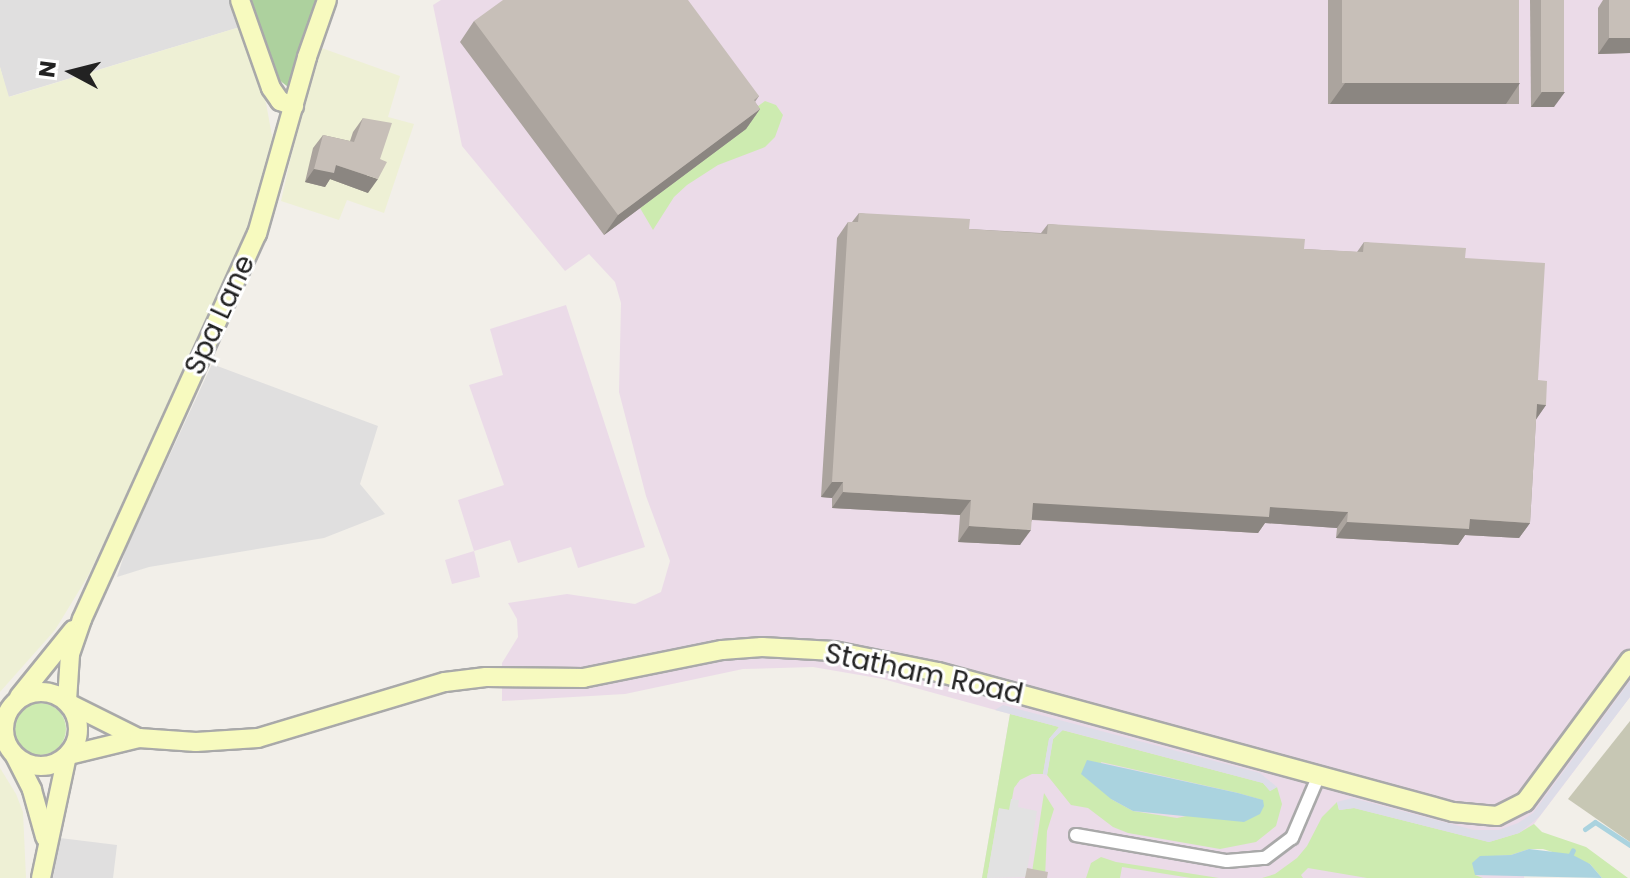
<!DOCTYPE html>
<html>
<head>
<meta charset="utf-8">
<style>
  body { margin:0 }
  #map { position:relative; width:1630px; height:878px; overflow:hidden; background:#f2efe9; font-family:Poppins,sans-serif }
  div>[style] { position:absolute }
  .residential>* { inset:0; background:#e0dfdf }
  .industrial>* { inset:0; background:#ebdbe8 }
  .construction>* { inset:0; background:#c7c7b4 }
  .farmland>* { inset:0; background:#eef0d5 }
  .grass>* { inset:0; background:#cdebb0 }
  .round { border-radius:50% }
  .forest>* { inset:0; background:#add19e }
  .parking>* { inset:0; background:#e2e2e2 }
  .plaza>* { inset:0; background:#dddde8 }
  .water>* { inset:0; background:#aad3df }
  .stream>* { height:5px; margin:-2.5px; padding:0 2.5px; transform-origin:2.5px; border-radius:2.5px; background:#aad3df }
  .roads { filter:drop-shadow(2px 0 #a9a9a9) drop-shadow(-2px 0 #a9a9a9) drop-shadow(0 2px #a9a9a9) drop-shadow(0 -2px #a9a9a9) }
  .street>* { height:12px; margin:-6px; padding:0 6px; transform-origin:6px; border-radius:6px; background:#fff }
  .secondary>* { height:18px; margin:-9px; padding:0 9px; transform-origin:9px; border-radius:9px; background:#f7fabf }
  .secondary>.ring { margin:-9px; padding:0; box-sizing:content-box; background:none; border:18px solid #f7fabf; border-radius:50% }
  .wall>* { inset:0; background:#aba49e; transform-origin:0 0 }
  .shaded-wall>* { inset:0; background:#8b8681 }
  .building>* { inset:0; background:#c7bfb8; transform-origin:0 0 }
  span { translate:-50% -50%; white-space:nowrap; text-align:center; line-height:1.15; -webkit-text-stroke:6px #fff; paint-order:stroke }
  .street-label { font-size:28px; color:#222 }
  .north { position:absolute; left:32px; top:32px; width:80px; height:80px; -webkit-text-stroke:6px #fff; paint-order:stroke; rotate:277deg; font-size:22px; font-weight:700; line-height:32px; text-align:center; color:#222 }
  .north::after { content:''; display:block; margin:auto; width:28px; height:36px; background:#222; clip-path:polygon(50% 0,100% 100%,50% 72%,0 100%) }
</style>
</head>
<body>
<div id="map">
  <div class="residential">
    <i style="clip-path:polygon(0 0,229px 0,240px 27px,8px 97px,0 67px)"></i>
    <i style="clip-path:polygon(212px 364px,378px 426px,360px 484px,385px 514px,324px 538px,149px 567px,117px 577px,126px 549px)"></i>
    <i style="clip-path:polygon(60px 838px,117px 845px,113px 878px,53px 878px)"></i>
  </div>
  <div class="industrial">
    <i style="clip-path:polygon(441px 0,1630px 0,1630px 697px,1534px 824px,1524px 878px,982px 878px,1010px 714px,883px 679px,813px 667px,743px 669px,625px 694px,502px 701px,502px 663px,518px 637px,517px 619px,508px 603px,567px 594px,635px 604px,661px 592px,670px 561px,646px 496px,619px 392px,621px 303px,615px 282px,589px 254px,565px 271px,462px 146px,433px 5px)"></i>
    <i style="clip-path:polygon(566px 305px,645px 547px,578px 568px,571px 547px,518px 563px,510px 540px,474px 551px,480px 577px,452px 584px,445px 560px,474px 551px,458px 500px,504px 485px,469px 385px,503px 375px,490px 329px)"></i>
  </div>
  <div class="construction">
    <i style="clip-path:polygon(1630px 721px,1630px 842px,1568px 799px)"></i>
  </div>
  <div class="farmland">
    <i style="clip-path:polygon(240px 27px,266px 103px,272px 136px,270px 157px,248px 228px,227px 283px,88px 576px,55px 630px,0 692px,0 67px,9px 97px)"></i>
    <i style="clip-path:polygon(316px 46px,400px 76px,388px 117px,414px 124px,384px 213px,347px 200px,339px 220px,281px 201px)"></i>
    <i style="clip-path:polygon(0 768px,16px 794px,23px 812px,26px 878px,0 878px)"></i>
  </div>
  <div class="grass">
    <i style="clip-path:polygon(765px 101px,776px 105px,783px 115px,775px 137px,765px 147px,718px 165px,687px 185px,674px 197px,653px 230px,640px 208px,745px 129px,739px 120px)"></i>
    <i class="round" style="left:14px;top:703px;width:52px;height:52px"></i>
    <i style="clip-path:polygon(1010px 714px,1059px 727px,1049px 739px,1043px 774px,1032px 774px,1020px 780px,1014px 788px,1010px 810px,999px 809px,987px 878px,982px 878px)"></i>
    <i style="clip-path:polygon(evenodd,1062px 730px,1263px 783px,1270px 791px,1277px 787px,1282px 804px,1276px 826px,1256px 842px,1220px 849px,1128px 833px,1113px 827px,1088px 808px,1071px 805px,1047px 775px,1053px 739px,1062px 730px,1101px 762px,1238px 793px,1262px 800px,1177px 818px,1133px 811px,1111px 799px,1101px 762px)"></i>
    <i style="clip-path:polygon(1044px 793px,1054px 809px,1047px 831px,1045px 878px,1032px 872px)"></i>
    <i style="clip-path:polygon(1337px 802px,1339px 810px,1354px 808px,1489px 842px,1519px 833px,1534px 824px,1542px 832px,1586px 847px,1628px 878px,1602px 878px,1590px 864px,1543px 849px,1529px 849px,1511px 855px,1480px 857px,1475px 875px,1483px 878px,1367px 878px,1308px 868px,1301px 875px,1303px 878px,1262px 878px,1275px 874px,1297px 858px,1307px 846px,1322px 817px)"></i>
    <i style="clip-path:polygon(1101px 857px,1116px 862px,1219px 878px,1191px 878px,1122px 867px,1120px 878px,1086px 878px,1091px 863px)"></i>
  </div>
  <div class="forest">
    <i style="clip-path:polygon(246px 0,319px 0,288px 87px,268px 71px)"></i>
  </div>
  <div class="parking">
    <i style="clip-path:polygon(1011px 799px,1019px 800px,1018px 807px,1037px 811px,1026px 877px,987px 878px,999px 808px,1009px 810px)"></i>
  </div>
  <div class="plaza">
    <i style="clip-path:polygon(1630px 681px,1630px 697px,1539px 817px,1519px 833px,1489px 842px,1354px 808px,1339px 810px,1337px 802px,1352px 798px,1474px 830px,1499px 830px,1518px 823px,1533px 813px)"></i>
    <i style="clip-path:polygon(1003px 705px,1260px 773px,1277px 787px,1270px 791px,1263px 783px,1063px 730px,1053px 739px,1047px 775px,1043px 774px,1049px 739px,1059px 727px,995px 710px)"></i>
  </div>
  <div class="water">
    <i style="clip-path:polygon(1087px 760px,1238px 793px,1263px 800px,1264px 806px,1260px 814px,1244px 822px,1133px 811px,1111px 799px,1081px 774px)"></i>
    <i style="clip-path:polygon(1529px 849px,1571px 854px,1590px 864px,1602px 878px,1475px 875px,1472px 863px,1480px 856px,1511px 855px)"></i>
  </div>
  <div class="stream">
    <i style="left:1585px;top:829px;width:12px;rotate:-35deg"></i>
    <i style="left:1595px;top:822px;width:42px;rotate:33.3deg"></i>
    <i style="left:1571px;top:854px;width:4px;rotate:-63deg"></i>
  </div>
  <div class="roads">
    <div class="street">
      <i style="left:1076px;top:835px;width:153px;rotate:9.8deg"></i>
      <i style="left:1227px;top:861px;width:38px;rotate:-5deg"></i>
      <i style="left:1265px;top:858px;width:34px;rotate:-37deg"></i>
      <i style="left:1292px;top:838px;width:69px;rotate:-66.8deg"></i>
    </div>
    <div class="secondary">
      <i style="left:240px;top:0;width:93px;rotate:70.6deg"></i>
      <i style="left:271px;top:88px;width:16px;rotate:55deg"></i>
      <i style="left:280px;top:101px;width:15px;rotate:20deg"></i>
      <i class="ring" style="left:4px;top:692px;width:56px;height:56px"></i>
      <i style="left:19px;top:697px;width:86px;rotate:-51.1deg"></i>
      <i style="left:67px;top:701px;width:47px;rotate:-86.3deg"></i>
      <i style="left:70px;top:654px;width:37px;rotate:-71deg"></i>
      <i style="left:82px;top:619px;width:423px;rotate:-65.6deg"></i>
      <i style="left:257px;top:234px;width:184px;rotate:-74.2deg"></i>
      <i style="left:307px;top:57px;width:60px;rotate:-70.7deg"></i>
      <i style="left:70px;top:704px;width:74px;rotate:26.6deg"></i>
      <i style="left:69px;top:755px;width:72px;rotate:-13.7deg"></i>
      <i style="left:139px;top:738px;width:57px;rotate:4deg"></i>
      <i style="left:196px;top:742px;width:62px;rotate:-3.7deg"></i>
      <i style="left:258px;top:738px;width:195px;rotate:-16.7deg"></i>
      <i style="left:445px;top:682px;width:41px;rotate:-7deg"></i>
      <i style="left:486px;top:677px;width:97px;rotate:0.6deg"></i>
      <i style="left:583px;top:678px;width:142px;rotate:-11.4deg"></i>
      <i style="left:722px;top:650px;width:40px;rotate:-4.3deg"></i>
      <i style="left:762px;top:647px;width:72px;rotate:3.2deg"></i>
      <i style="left:834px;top:651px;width:106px;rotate:11.4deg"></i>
      <i style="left:938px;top:672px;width:534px;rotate:15.21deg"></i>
      <i style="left:1453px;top:812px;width:44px;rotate:5.2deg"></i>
      <i style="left:1497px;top:816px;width:31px;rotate:-27deg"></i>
      <i style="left:1525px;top:802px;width:177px;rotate:-53.5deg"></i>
      <i style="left:15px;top:756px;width:38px;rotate:63deg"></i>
      <i style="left:32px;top:790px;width:49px;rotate:74.5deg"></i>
      <i style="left:41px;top:878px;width:125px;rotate:-78deg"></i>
    </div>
  </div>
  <div class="wall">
    <i style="left:1328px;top:0;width:191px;height:104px"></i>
    <i style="clip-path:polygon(1530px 0,1564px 0,1554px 107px,1531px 107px)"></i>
    <i style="clip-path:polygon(1603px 0,1630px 0,1630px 53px,1598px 54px,1598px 8px)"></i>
    <i style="clip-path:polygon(474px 21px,759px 96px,755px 102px,760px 109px,746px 129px,604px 235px,460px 42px)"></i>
    <i style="clip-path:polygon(363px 118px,368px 193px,330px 179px,325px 187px,305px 182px,313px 148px,323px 135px,350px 141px,353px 132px)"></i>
    <i style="clip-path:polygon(859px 213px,969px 229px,1041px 233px,1048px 224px,1304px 249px,1357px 252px,1364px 242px,1465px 258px,1538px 380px,1546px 405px,1536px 419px,1530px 523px,1519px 538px,1465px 535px,1458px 545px,1336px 538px,1337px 528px,1265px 523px,1258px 533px,1032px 520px,1020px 545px,958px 542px,960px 515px,832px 508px,832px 498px,821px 497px,837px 238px,848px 222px,852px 222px)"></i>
  </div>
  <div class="shaded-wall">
    <i style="clip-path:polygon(1609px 38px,1630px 38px,1630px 53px,1598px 54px)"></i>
    <i style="clip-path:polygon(1345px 83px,1520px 83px,1506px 104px,1330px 104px)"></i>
    <i style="clip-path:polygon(1542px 92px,1565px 92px,1554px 107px,1531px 107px)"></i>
    <i style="clip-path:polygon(760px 109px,746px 129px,604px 235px,618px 215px)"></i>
    <i style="clip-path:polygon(336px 165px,378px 179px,368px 193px,330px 179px,325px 187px,305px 182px,314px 169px)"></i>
    <i style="clip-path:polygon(1537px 404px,1546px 405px,1535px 421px)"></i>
    <i style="clip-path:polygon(832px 482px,843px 482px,832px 498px,821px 497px)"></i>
    <i style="clip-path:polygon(843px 492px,971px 500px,960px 515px,832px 508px)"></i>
    <i style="clip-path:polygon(1033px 503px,1270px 507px,1348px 512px,1337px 528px,1265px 523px,1258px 533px,1022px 519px)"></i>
    <i style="clip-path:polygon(1470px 519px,1530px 523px,1519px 538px,1465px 535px,1458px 545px,1336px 538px,1347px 522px)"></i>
    <i style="clip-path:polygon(969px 526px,1031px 530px,1020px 545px,958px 542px)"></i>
  </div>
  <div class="building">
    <i style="clip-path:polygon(503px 0,688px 0,759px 96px,754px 100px,760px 109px,618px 215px,474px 21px)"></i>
    <i style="left:1342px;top:0;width:177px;height:83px"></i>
    <i style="left:1541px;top:0;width:23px;height:92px"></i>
    <i style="left:1609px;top:0;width:21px;height:38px"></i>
    <i style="clip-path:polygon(363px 118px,392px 123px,380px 159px,387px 162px,378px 179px,336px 165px,334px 173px,314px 169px,323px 135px,354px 142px)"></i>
    <i style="clip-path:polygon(859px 213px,970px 219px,969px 229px,1047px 234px,1048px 224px,1305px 239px,1304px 249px,1363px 252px,1364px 242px,1466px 248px,1465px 258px,1545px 263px,1538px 380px,1547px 381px,1546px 405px,1537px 404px,1530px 523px,1470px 519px,1469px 529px,1347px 522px,1348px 512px,1270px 507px,1269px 517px,1033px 503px,1031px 530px,969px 526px,971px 500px,843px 492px,843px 482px,832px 482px,848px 222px,858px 222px)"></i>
    <i style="clip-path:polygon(1027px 868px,1048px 872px,1047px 878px,1025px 878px)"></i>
  </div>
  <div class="street-label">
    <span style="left:220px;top:315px;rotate:-65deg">Spa Lane</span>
    <span style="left:924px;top:674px;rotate:12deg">Statham Road</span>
  </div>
  <div class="north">N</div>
</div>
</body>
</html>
